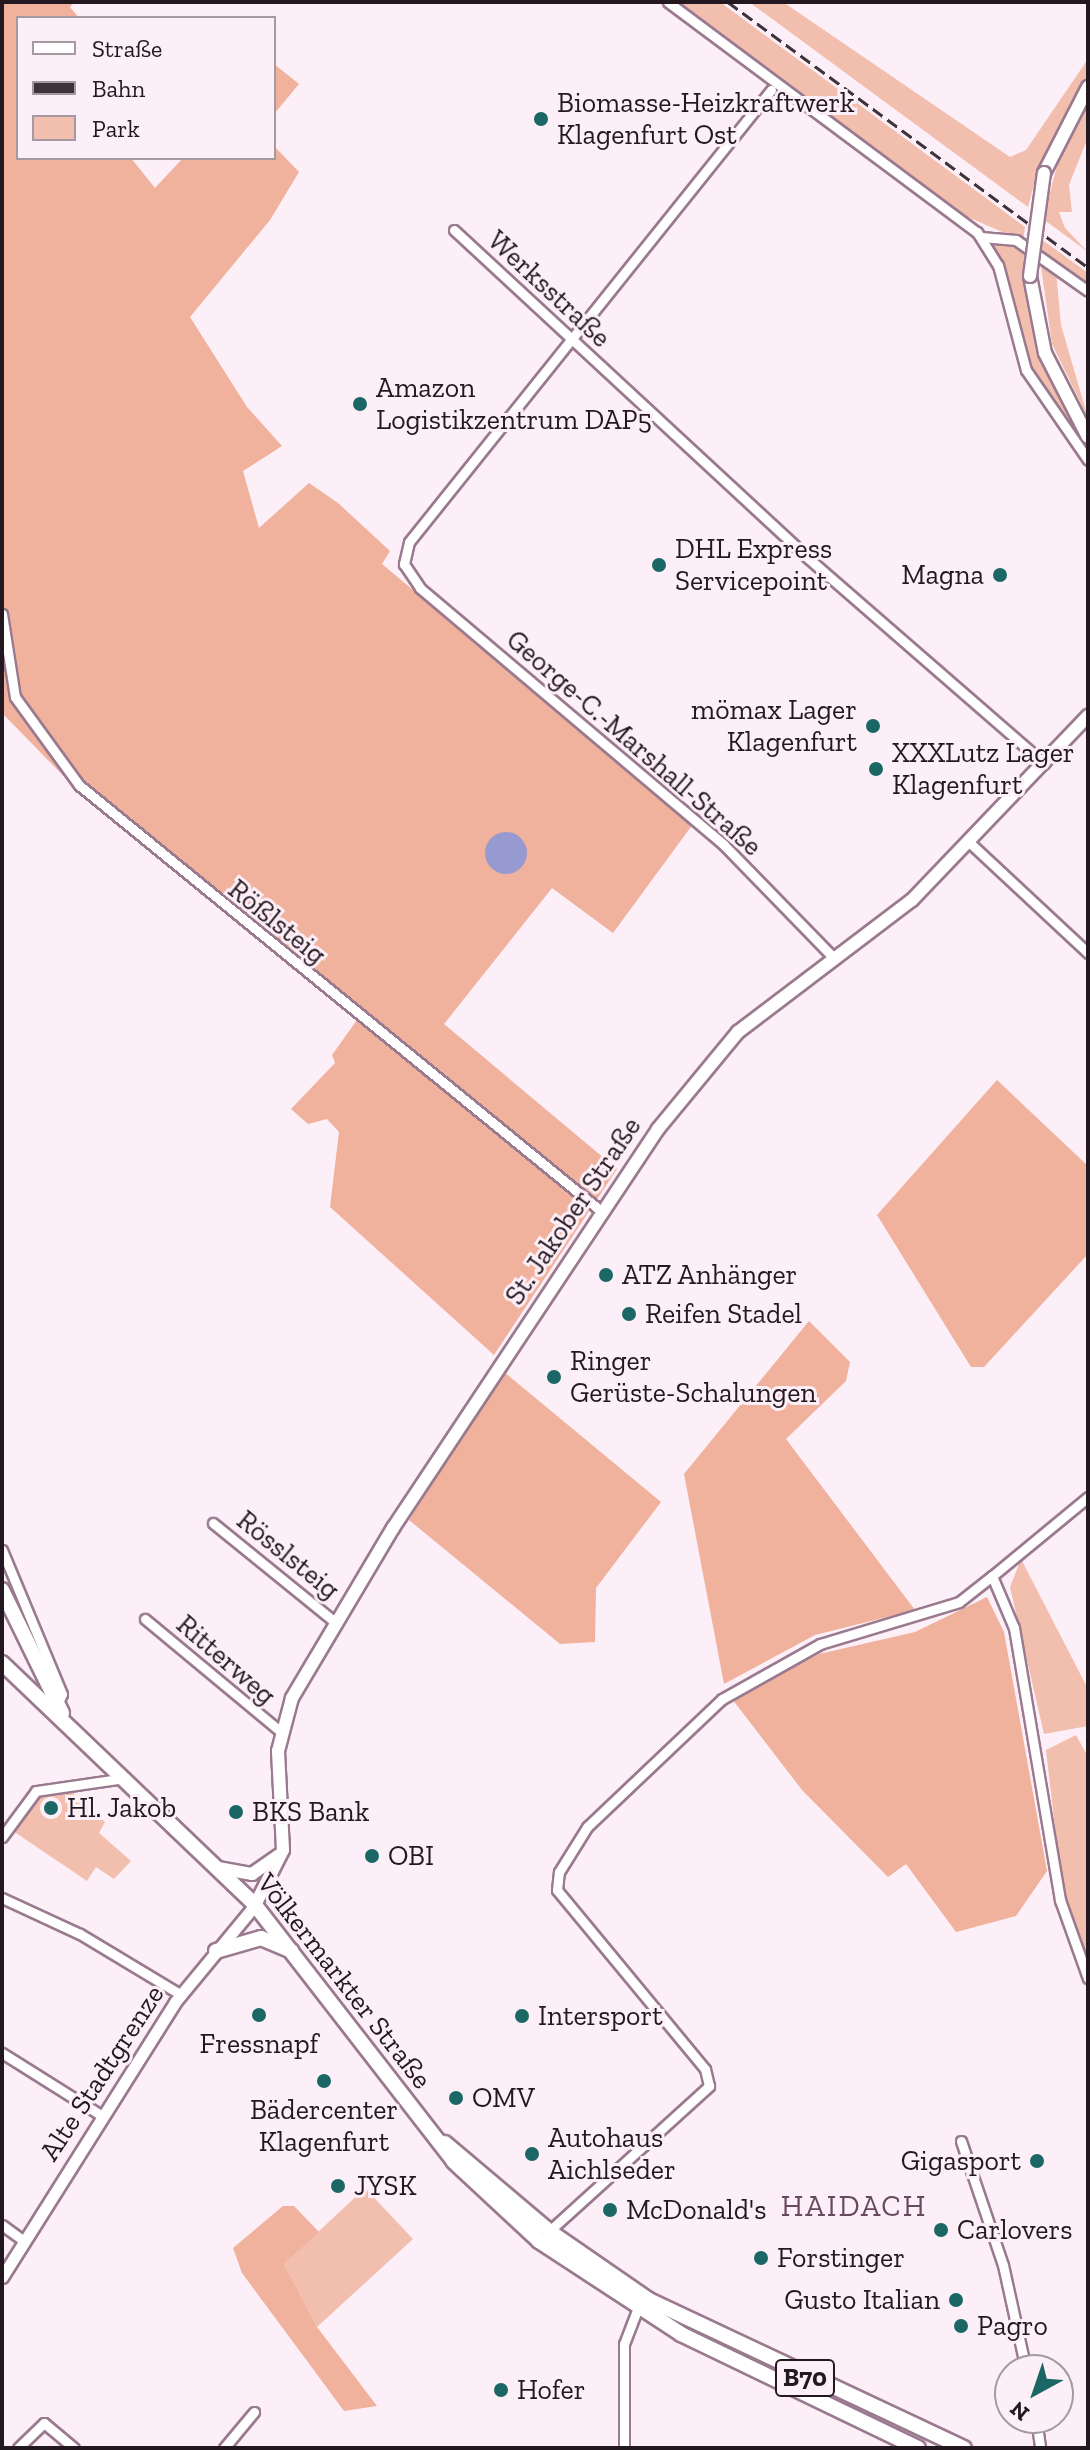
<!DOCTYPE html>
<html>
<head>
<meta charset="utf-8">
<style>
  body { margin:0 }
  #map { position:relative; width:1090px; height:2450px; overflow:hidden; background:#fdeff8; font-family:"Zilla Slab",serif }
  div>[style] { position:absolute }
  .green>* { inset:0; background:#f2bead }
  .forest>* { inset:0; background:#f0b19d }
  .water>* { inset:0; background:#969ad0 }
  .round { border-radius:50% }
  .roads { filter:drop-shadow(2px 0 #9a7a8f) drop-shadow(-2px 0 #9a7a8f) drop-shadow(0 2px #9a7a8f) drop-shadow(0 -2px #9a7a8f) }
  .minor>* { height:9px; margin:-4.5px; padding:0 4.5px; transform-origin:4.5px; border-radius:4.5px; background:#fff }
  .tertiary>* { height:11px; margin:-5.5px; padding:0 5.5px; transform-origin:5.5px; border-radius:5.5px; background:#fff }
  .secondary>* { height:12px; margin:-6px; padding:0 6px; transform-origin:6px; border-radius:6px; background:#fff }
  .primary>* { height:14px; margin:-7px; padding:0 7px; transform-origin:7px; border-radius:7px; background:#fff }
  .rail>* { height:3px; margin-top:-1.5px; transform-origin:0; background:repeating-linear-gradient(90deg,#3f333b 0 12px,transparent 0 18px) }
  .bridges { filter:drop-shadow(2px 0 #9a7a8f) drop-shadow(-2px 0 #9a7a8f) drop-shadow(0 2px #9a7a8f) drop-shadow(0 -2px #9a7a8f) }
  .secondary-bridge>* { height:12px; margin:-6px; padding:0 6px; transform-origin:6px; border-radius:6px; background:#fff }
  .dots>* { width:22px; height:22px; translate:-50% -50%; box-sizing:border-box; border:4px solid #fdeff8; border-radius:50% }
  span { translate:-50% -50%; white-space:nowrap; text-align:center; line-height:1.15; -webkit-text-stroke:6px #fdeff8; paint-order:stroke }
  .shield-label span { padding:2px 6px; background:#fdeff8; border:2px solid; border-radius:6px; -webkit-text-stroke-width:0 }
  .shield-label { font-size:26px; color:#241820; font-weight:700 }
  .poi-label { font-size:28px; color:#241820 }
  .left { translate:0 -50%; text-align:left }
  .right { translate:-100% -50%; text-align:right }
  .street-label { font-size:28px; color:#241820 }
  .neighbourhood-label { font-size:30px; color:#674a5e; letter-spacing:2px }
  .frame { position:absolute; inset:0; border:4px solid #241820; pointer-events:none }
  .legend { position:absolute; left:16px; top:16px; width:260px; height:144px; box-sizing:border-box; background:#fdeff8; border:2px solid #a699a2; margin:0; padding:10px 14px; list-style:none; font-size:24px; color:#241820 }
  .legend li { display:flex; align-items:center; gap:16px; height:40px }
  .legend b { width:40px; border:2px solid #a699a2 }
  .north { position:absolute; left:994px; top:2354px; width:80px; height:80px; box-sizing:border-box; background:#fdeff8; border:2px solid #a699a2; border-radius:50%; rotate:220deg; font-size:22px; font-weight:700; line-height:32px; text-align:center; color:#241820 }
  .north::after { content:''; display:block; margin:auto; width:28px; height:36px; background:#1a6765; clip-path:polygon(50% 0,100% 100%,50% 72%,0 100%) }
</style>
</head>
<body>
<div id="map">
  <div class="green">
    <i style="clip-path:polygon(671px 2px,720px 2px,1025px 227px,1023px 241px,963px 215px)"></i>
    <i style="clip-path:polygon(749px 2px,783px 2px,1010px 157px,1026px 150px,1088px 59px,1088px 78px,1038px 169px,1028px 207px)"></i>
    <i style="clip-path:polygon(1088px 104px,1088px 137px,1069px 185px,1072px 212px,1059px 212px,1065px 228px,1088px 252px,1043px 219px,1058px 162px)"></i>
    <i style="clip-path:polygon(1004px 239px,1023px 248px,1037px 352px,1088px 455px,1027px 366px,989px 242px)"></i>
    <i style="clip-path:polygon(1041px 239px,1088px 273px,1088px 287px,1040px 252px)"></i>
    <i style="clip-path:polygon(1040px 260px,1056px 271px,1061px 325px,1088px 418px,1052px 344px)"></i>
    <i style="clip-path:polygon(1021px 1559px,1088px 1689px,1088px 1726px,1044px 1734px,1010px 1587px)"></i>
    <i style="clip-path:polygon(1076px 1735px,1088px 1757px,1088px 1967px,1063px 1897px,1046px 1750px)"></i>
    <i style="clip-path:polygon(51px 1789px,73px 1793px,105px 1822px,99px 1833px,131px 1861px,114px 1879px,96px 1867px,87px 1881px,13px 1831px,37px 1795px)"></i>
    <i style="clip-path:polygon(365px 2188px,413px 2239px,317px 2327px,284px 2264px)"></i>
  </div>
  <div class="forest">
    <i style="clip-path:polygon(2px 2px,74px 2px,70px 7px,79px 18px,18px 18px,18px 158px,131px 158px,155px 188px,183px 158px,274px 158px,274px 146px,299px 172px,270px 220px,190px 317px,247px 407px,282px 446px,243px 471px,259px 528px,309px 483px,338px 503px,390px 551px,382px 564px,693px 824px,613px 933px,552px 888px,444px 1024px,617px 1169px,494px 1355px,330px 1207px,339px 1132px,327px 1119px,308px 1124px,291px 1109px,335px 1063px,332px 1055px,357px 1020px,86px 799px,2px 713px)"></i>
    <i style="clip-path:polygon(274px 64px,299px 84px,274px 114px)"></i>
    <i style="clip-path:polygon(997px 1080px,1088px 1166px,1088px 1254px,984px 1367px,971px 1367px,877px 1215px)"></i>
    <i style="clip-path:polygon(809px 1321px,850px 1362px,846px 1381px,786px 1439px,915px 1610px,815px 1635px,724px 1684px,684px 1474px)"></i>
    <i style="clip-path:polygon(503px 1371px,661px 1502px,596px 1588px,595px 1642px,560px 1644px,409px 1520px)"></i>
    <i style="clip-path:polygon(987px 1597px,1004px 1632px,1047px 1871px,1016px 1916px,956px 1932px,906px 1864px,888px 1877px,802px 1790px,732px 1699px,819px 1654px,915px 1632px)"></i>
    <i style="clip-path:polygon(283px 2206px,294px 2206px,319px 2232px,284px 2264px,317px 2327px,377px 2406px,344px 2411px,242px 2273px,233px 2248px)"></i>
  </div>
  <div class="water">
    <i class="round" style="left:485px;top:832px;width:42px;height:42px"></i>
  </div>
  <div class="roads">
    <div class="minor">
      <i style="left:668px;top:2px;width:385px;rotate:36.7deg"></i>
      <i style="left:977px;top:232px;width:39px;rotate:58deg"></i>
      <i style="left:998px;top:265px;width:109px;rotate:75.1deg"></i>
      <i style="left:1026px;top:370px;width:109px;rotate:55.4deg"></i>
      <i style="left:771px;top:90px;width:579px;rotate:128.69deg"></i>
      <i style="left:409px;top:542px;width:23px;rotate:103deg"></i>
      <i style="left:404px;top:564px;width:29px;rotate:56deg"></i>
      <i style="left:420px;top:588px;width:398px;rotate:40.2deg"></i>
      <i style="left:724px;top:845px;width:158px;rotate:45.8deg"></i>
      <i style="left:454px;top:230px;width:483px;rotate:42.8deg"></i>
      <i style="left:808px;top:558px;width:313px;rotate:41deg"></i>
      <i style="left:981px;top:237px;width:35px;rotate:5deg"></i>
      <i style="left:1016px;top:240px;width:88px;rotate:35.3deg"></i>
      <i style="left:2px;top:614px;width:84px;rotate:81.1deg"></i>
      <i style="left:15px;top:697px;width:109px;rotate:54deg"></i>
      <i style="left:79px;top:785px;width:674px;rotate:39.22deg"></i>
      <i style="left:969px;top:842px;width:163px;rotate:43deg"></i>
      <i style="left:1088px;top:1497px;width:124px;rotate:140.5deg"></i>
      <i style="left:992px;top:1576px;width:56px;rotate:67.1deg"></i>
      <i style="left:1014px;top:1628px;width:276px;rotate:80.4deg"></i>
      <i style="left:1060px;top:1900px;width:83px;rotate:70.3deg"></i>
      <i style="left:213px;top:1523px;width:157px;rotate:39.1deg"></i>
      <i style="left:2px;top:1550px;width:156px;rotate:67.4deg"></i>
      <i style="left:62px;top:1694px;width:12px;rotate:114deg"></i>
      <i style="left:145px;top:1619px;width:175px;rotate:39.7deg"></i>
      <i style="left:2px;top:1837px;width:57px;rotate:-53.5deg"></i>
      <i style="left:36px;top:1791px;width:90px;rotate:-8.3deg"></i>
      <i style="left:2px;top:1898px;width:86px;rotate:24.8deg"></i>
      <i style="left:80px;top:1934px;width:117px;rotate:31deg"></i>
      <i style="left:2px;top:2053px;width:117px;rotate:32.1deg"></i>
      <i style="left:961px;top:2141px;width:131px;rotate:71.3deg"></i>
      <i style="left:1003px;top:2265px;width:107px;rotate:77.6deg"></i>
      <i style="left:2px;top:2225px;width:27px;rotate:36deg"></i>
      <i style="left:547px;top:2233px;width:219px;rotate:-42.2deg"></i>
      <i style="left:709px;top:2086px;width:17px;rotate:-103deg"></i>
      <i style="left:705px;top:2069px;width:232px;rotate:-129.6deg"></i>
      <i style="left:557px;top:1890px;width:18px;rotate:-84deg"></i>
      <i style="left:559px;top:1872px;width:53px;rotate:-58.1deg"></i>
      <i style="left:587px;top:1827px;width:186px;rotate:-43.5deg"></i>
      <i style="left:722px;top:1699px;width:112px;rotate:-29.3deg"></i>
      <i style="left:820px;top:1644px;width:145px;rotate:-16.8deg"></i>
      <i style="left:959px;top:1602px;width:42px;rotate:-38.2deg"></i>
      <i style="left:1036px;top:2418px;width:30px;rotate:82deg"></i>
      <i style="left:18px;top:2448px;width:36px;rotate:-44deg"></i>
      <i style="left:44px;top:2423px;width:39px;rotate:40deg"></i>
      <i style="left:224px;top:2448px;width:47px;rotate:-50.2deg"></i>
      <i style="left:624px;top:2448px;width:104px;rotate:-90deg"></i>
      <i style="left:624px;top:2344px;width:36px;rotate:-69deg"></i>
    </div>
    <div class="tertiary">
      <i style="left:2px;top:2277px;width:325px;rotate:-57.8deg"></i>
      <i style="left:175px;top:2002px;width:126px;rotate:-50.5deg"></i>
    </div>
    <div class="secondary">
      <i style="left:1044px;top:173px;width:97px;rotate:-62.9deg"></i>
      <i style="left:1030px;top:276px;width:78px;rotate:79deg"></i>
      <i style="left:1045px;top:353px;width:94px;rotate:62.9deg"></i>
      <i style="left:218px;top:1868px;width:35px;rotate:10deg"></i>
      <i style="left:252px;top:1874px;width:32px;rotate:-35deg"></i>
      <i style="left:255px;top:1905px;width:62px;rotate:-63deg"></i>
      <i style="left:283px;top:1850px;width:99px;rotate:-92.9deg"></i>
      <i style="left:278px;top:1751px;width:55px;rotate:-75.2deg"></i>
      <i style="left:292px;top:1698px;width:198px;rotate:-59.3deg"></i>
      <i style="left:393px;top:1528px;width:479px;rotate:-56.4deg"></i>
      <i style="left:658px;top:1129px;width:126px;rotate:-50.5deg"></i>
      <i style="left:738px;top:1032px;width:218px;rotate:-37.2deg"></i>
      <i style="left:912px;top:900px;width:255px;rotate:-46.3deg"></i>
    </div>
    <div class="primary">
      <i style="left:2px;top:1590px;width:137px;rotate:64deg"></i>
      <i style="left:2px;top:1663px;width:350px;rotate:43.7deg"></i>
      <i style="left:255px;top:1905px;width:325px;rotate:52.2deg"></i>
      <i style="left:454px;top:2162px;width:116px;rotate:42.9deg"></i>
      <i style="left:539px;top:2241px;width:170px;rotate:33.2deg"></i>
      <i style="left:681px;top:2334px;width:263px;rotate:25.7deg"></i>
      <i style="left:216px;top:1951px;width:47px;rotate:-16.1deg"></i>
      <i style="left:261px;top:1938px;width:33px;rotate:23deg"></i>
      <i style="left:445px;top:2143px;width:136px;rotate:40.2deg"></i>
      <i style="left:549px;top:2231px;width:121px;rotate:34.6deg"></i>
      <i style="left:649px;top:2300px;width:348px;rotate:25.2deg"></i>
    </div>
  </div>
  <div class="rail">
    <i style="left:728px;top:2px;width:447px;rotate:36.4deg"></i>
  </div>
  <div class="bridges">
    <div class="secondary-bridge">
      <i style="left:1030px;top:276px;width:104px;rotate:-82.3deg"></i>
    </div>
  </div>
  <div class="dots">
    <i style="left:541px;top:119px;background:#1a6765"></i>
    <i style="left:360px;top:404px;background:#1a6765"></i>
    <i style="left:659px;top:565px;background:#1a6765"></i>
    <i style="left:1000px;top:575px;background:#1a6765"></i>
    <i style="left:873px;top:726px;background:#1a6765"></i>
    <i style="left:876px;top:769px;background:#1a6765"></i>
    <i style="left:606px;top:1275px;background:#1a6765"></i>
    <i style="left:629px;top:1314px;background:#1a6765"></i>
    <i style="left:554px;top:1377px;background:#1a6765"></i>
    <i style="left:51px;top:1808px;background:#1a6765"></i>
    <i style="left:236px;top:1812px;background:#1a6765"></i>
    <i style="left:372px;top:1856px;background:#1a6765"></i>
    <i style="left:259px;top:2015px;background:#1a6765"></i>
    <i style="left:522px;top:2016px;background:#1a6765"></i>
    <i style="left:324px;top:2081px;background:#1a6765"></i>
    <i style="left:456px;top:2098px;background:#1a6765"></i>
    <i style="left:532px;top:2154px;background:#1a6765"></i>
    <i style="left:1037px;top:2161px;background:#1a6765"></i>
    <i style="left:338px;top:2186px;background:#1a6765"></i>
    <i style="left:610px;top:2210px;background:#1a6765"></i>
    <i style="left:941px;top:2230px;background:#1a6765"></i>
    <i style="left:761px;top:2258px;background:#1a6765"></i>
    <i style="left:956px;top:2300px;background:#1a6765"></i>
    <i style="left:961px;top:2326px;background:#1a6765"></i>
    <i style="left:501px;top:2390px;background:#1a6765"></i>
  </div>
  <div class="shield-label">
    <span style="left:805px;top:2378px">B70</span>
  </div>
  <div class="poi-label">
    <span class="left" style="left:557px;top:119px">Biomasse-Heizkraftwerk<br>Klagenfurt Ost</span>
    <span class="left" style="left:376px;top:404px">Amazon<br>Logistikzentrum DAP5</span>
    <span class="left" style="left:675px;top:565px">DHL Express<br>Servicepoint</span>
    <span class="right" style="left:984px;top:575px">Magna</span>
    <span class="right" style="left:857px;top:726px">mömax Lager<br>Klagenfurt</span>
    <span class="left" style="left:892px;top:769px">XXXLutz Lager<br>Klagenfurt</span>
    <span class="left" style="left:622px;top:1275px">ATZ Anhänger</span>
    <span class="left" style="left:645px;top:1314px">Reifen Stadel</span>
    <span class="left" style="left:570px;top:1377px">Ringer<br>Gerüste-Schalungen</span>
    <span class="left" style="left:67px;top:1808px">Hl. Jakob</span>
    <span class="left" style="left:252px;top:1812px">BKS Bank</span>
    <span class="left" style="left:388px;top:1856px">OBI</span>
    <span class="left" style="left:538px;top:2016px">Intersport</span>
    <span style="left:259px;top:2044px">Fressnapf</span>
    <span class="left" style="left:472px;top:2098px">OMV</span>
    <span style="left:324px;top:2126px">Bädercenter<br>Klagenfurt</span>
    <span class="left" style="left:548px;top:2154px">Autohaus<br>Aichlseder</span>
    <span class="right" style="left:1021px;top:2161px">Gigasport</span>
    <span class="left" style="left:354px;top:2186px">JYSK</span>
    <span class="left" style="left:626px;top:2210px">McDonald's</span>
    <span class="left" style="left:957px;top:2230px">Carlovers</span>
    <span class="left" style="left:777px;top:2258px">Forstinger</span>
    <span class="right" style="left:940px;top:2300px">Gusto Italian</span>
    <span class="left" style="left:977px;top:2326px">Pagro</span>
    <span class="left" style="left:517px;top:2390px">Hofer</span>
  </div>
  <div class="street-label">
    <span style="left:549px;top:289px;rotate:43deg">Werksstraße</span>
    <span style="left:634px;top:743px;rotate:41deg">George-C.-Marshall-Straße</span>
    <span style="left:277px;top:922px;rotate:39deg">Rößlsteig</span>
    <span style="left:573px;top:1211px;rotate:-56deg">St. Jakober Straße</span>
    <span style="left:288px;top:1555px;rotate:39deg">Rösslsteig</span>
    <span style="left:226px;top:1660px;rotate:41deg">Ritterweg</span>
    <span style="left:344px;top:1981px;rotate:52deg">Völkermarkter Straße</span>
    <span style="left:102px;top:2073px;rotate:-57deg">Alte Stadtgrenze</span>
  </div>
  <div class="neighbourhood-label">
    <span style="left:854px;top:2206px">HAIDACH</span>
  </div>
  <div class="frame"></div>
  <ul class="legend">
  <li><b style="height:10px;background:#fff"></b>Straße</li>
  <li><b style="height:10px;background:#3f333b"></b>Bahn</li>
  <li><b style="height:22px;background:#f2bead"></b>Park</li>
  </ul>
  <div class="north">N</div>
</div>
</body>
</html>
